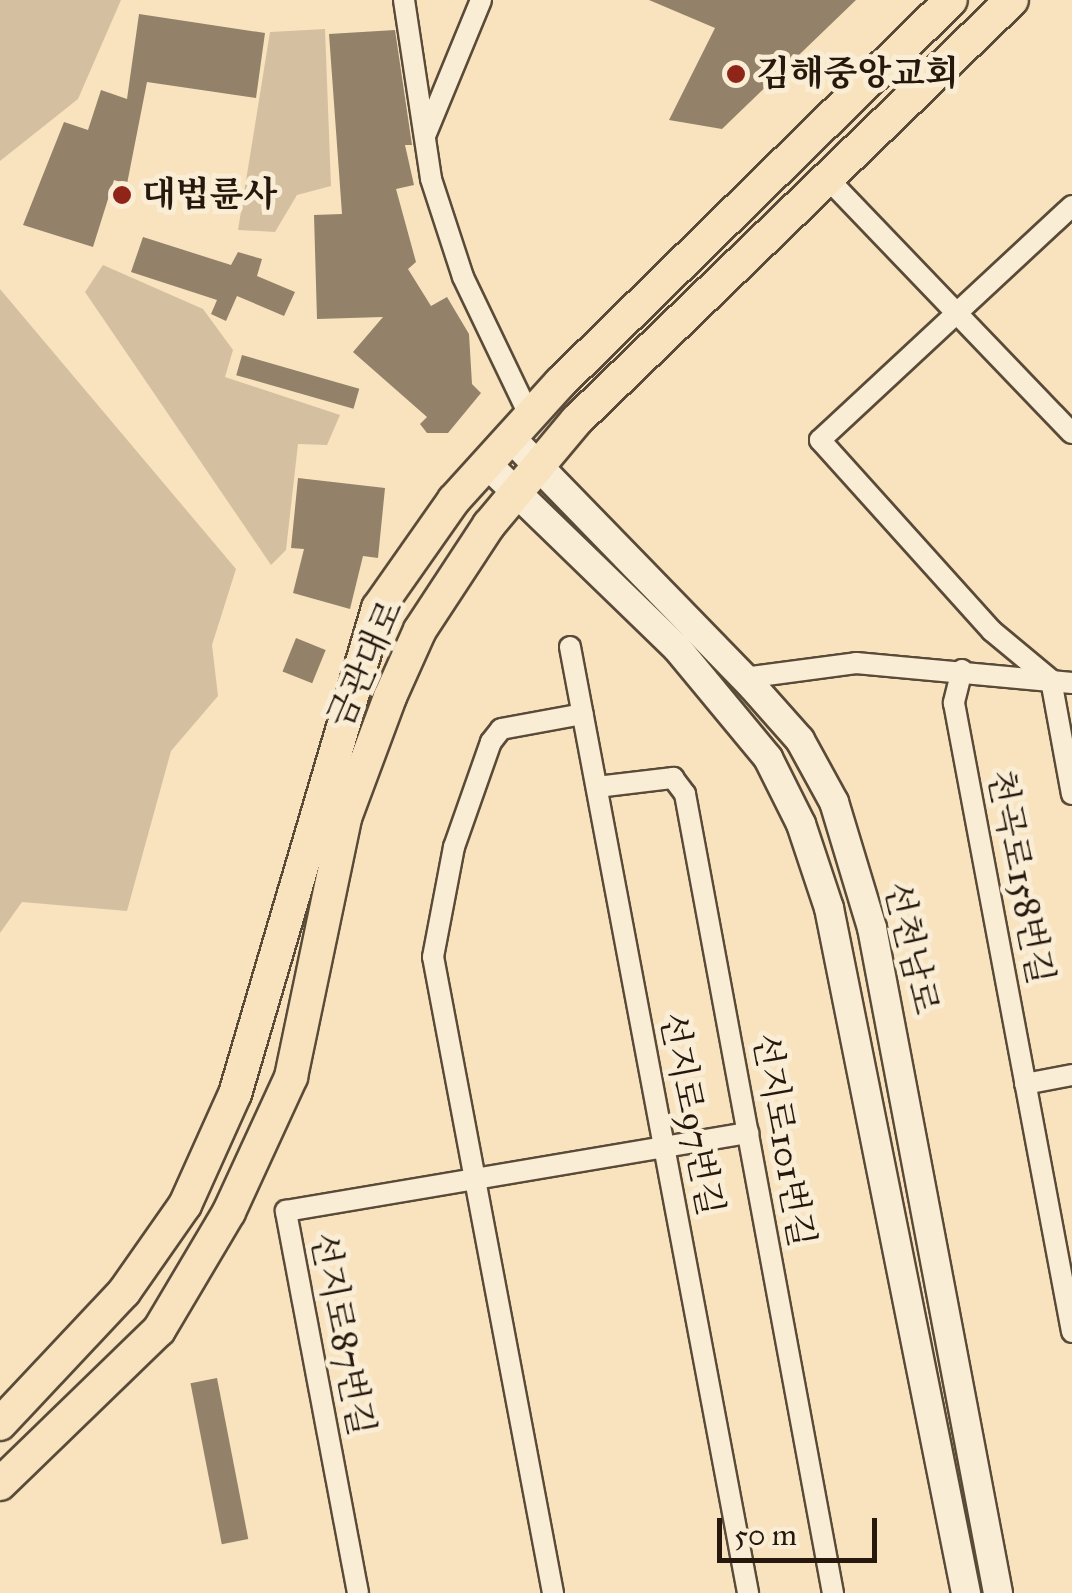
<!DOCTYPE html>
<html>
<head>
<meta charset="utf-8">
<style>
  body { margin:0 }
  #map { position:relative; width:1072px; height:1593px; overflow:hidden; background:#f8e3be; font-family:"IM FELL Great Primer","Noto Serif KR",serif }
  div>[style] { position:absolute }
  .green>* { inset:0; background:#d4c0a0 }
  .building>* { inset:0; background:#938269; transform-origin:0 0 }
  .roads { filter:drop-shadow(2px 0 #5a4b39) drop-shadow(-2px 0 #5a4b39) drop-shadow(0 2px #5a4b39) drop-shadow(0 -2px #5a4b39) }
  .street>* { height:20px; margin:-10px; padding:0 10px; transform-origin:10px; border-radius:10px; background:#faedd5 }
  .secondary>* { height:28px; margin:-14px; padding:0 14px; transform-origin:14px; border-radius:14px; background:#faedd5 }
  .primary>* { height:32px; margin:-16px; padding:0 16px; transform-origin:16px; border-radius:16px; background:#f8e3be }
  .dots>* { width:28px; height:28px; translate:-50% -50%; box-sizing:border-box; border:5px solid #faedd5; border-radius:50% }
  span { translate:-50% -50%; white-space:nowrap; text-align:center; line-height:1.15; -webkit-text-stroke:10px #faedd5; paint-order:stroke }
  .poi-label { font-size:35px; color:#26180d; font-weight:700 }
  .left { translate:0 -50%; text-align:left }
  .street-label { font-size:35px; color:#26180d }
  .scale { position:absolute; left:717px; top:1518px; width:160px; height:45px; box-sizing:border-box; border:5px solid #26180d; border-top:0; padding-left:12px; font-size:30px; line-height:35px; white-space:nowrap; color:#26180d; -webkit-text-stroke:8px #faedd5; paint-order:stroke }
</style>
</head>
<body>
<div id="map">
  <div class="green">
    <i style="clip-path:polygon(0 0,121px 0,78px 99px,0 161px)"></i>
    <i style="clip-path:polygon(325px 29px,331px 186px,297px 195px,275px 232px,238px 230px,270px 32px)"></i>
    <i style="clip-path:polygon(103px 265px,203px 309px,233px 350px,225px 377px,340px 415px,327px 445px,298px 444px,286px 550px,271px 565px,85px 292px)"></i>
    <i style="clip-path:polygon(0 289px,236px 569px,212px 645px,218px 696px,171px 751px,127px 911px,22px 902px,0 933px)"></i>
  </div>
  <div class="building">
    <i style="clip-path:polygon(649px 0,856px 0,722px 129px,669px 120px,715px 28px)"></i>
    <i style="clip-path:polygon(139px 14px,265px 33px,256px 98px,147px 82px,127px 184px,114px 180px,93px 247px,23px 225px,64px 122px,88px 130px,101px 90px,127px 99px)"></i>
    <i style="clip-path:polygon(395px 30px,412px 145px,405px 145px,414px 185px,396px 189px,416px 262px,408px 269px,431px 306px,447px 297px,469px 334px,472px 384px,481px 393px,448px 433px,427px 433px,420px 424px,427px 417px,353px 352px,383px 317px,317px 319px,314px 215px,342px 214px,329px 34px)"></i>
    <i style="clip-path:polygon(143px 237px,231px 265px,238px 252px,262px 259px,257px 276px,295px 292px,284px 316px,237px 296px,226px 321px,211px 314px,217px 300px,131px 272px)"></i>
    <i style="left:242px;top:355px;width:122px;height:21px;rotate:16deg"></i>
    <i style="clip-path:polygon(298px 478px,385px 488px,378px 558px,363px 556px,350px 609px,293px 593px,304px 549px,291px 548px)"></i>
    <i style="left:296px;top:638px;width:32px;height:36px;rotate:22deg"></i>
    <i style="left:217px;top:1378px;width:164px;height:27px;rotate:79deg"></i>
  </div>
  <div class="roads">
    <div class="street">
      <i style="left:404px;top:0;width:181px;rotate:81.4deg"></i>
      <i style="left:431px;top:179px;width:103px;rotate:71.9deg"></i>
      <i style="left:463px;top:277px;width:155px;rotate:64.4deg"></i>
      <i style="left:425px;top:136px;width:147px;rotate:-67.6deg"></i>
      <i style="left:830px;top:181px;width:349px;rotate:46.2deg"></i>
      <i style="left:1072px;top:206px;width:344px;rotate:137.1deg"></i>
      <i style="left:820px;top:440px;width:257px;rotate:48deg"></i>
      <i style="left:992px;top:631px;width:77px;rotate:39.7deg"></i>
      <i style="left:1051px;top:680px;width:116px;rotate:79.6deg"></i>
      <i style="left:570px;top:647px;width:963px;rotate:79.34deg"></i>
      <i style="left:962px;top:670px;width:34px;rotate:104deg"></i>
      <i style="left:954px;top:703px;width:640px;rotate:79.37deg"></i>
      <i style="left:744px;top:678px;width:113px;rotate:-7.6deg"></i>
      <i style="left:856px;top:663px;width:217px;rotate:5.3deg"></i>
      <i style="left:597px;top:787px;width:77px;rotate:-6.8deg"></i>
      <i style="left:673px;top:778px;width:20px;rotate:53deg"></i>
      <i style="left:685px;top:794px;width:813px;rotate:79.51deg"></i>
      <i style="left:1025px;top:1084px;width:48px;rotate:-10.8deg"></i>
      <i style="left:358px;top:1593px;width:389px;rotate:-100.7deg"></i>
      <i style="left:286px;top:1211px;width:469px;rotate:-9.6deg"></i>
      <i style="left:553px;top:1593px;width:647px;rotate:-100.68deg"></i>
      <i style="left:433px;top:957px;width:112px;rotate:-79.2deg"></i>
      <i style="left:454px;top:847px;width:111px;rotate:-70.6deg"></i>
      <i style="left:491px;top:742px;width:16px;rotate:-52deg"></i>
      <i style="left:501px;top:729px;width:83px;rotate:-10.4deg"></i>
    </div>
    <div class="secondary">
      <i style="left:511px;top:438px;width:347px;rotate:45.8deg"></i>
      <i style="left:753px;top:687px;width:71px;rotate:48.4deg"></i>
      <i style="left:800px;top:740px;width:71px;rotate:61.3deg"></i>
      <i style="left:834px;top:802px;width:132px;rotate:73.2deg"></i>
      <i style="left:872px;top:928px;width:677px;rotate:79.27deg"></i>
      <i style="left:487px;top:464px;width:264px;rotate:44.1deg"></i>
      <i style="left:677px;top:648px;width:143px;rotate:50.4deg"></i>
      <i style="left:768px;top:758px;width:74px;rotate:63.4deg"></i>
      <i style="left:801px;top:824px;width:89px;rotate:71.6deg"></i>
      <i style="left:829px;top:908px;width:699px;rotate:78.69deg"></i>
    </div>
    <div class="primary">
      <i style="left:0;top:1424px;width:181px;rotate:-46.8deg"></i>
      <i style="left:124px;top:1292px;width:106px;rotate:-55deg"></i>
      <i style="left:185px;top:1205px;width:122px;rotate:-65.8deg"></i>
      <i style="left:235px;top:1094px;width:507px;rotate:-73.6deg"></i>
      <i style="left:378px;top:608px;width:132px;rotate:-54.9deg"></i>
      <i style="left:454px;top:500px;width:158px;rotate:-47.8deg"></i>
      <i style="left:560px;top:383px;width:547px;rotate:-44.41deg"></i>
      <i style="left:0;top:1484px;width:221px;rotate:-44.1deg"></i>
      <i style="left:159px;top:1330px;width:137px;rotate:-59.3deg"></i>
      <i style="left:229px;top:1212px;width:149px;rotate:-65.3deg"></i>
      <i style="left:291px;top:1077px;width:265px;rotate:-78.2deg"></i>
      <i style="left:345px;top:818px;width:129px;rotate:-69.6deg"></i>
      <i style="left:390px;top:697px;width:73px;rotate:-65.9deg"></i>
      <i style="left:420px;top:630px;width:126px;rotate:-56.7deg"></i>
      <i style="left:489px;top:525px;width:136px;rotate:-50.1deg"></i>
      <i style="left:576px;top:421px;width:606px;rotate:-44deg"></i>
    </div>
  </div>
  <div class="dots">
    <i style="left:736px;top:74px;background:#8f2418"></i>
    <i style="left:122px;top:195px;background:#8f2418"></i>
  </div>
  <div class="poi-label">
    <span class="left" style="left:756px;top:74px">김해중앙교회</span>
    <span class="left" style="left:142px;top:195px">대법륜사</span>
  </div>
  <div class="street-label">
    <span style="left:366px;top:664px;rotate:-66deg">금관대로</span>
    <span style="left:1020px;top:877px;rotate:79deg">천곡로158번길</span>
    <span style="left:911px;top:948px;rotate:77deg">선천남로</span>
    <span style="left:691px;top:1114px;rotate:79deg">선지로97번길</span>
    <span style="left:783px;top:1140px;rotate:80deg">선지로101번길</span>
    <span style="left:342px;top:1334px;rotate:79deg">선지로87번길</span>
  </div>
  <div class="scale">50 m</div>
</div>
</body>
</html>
